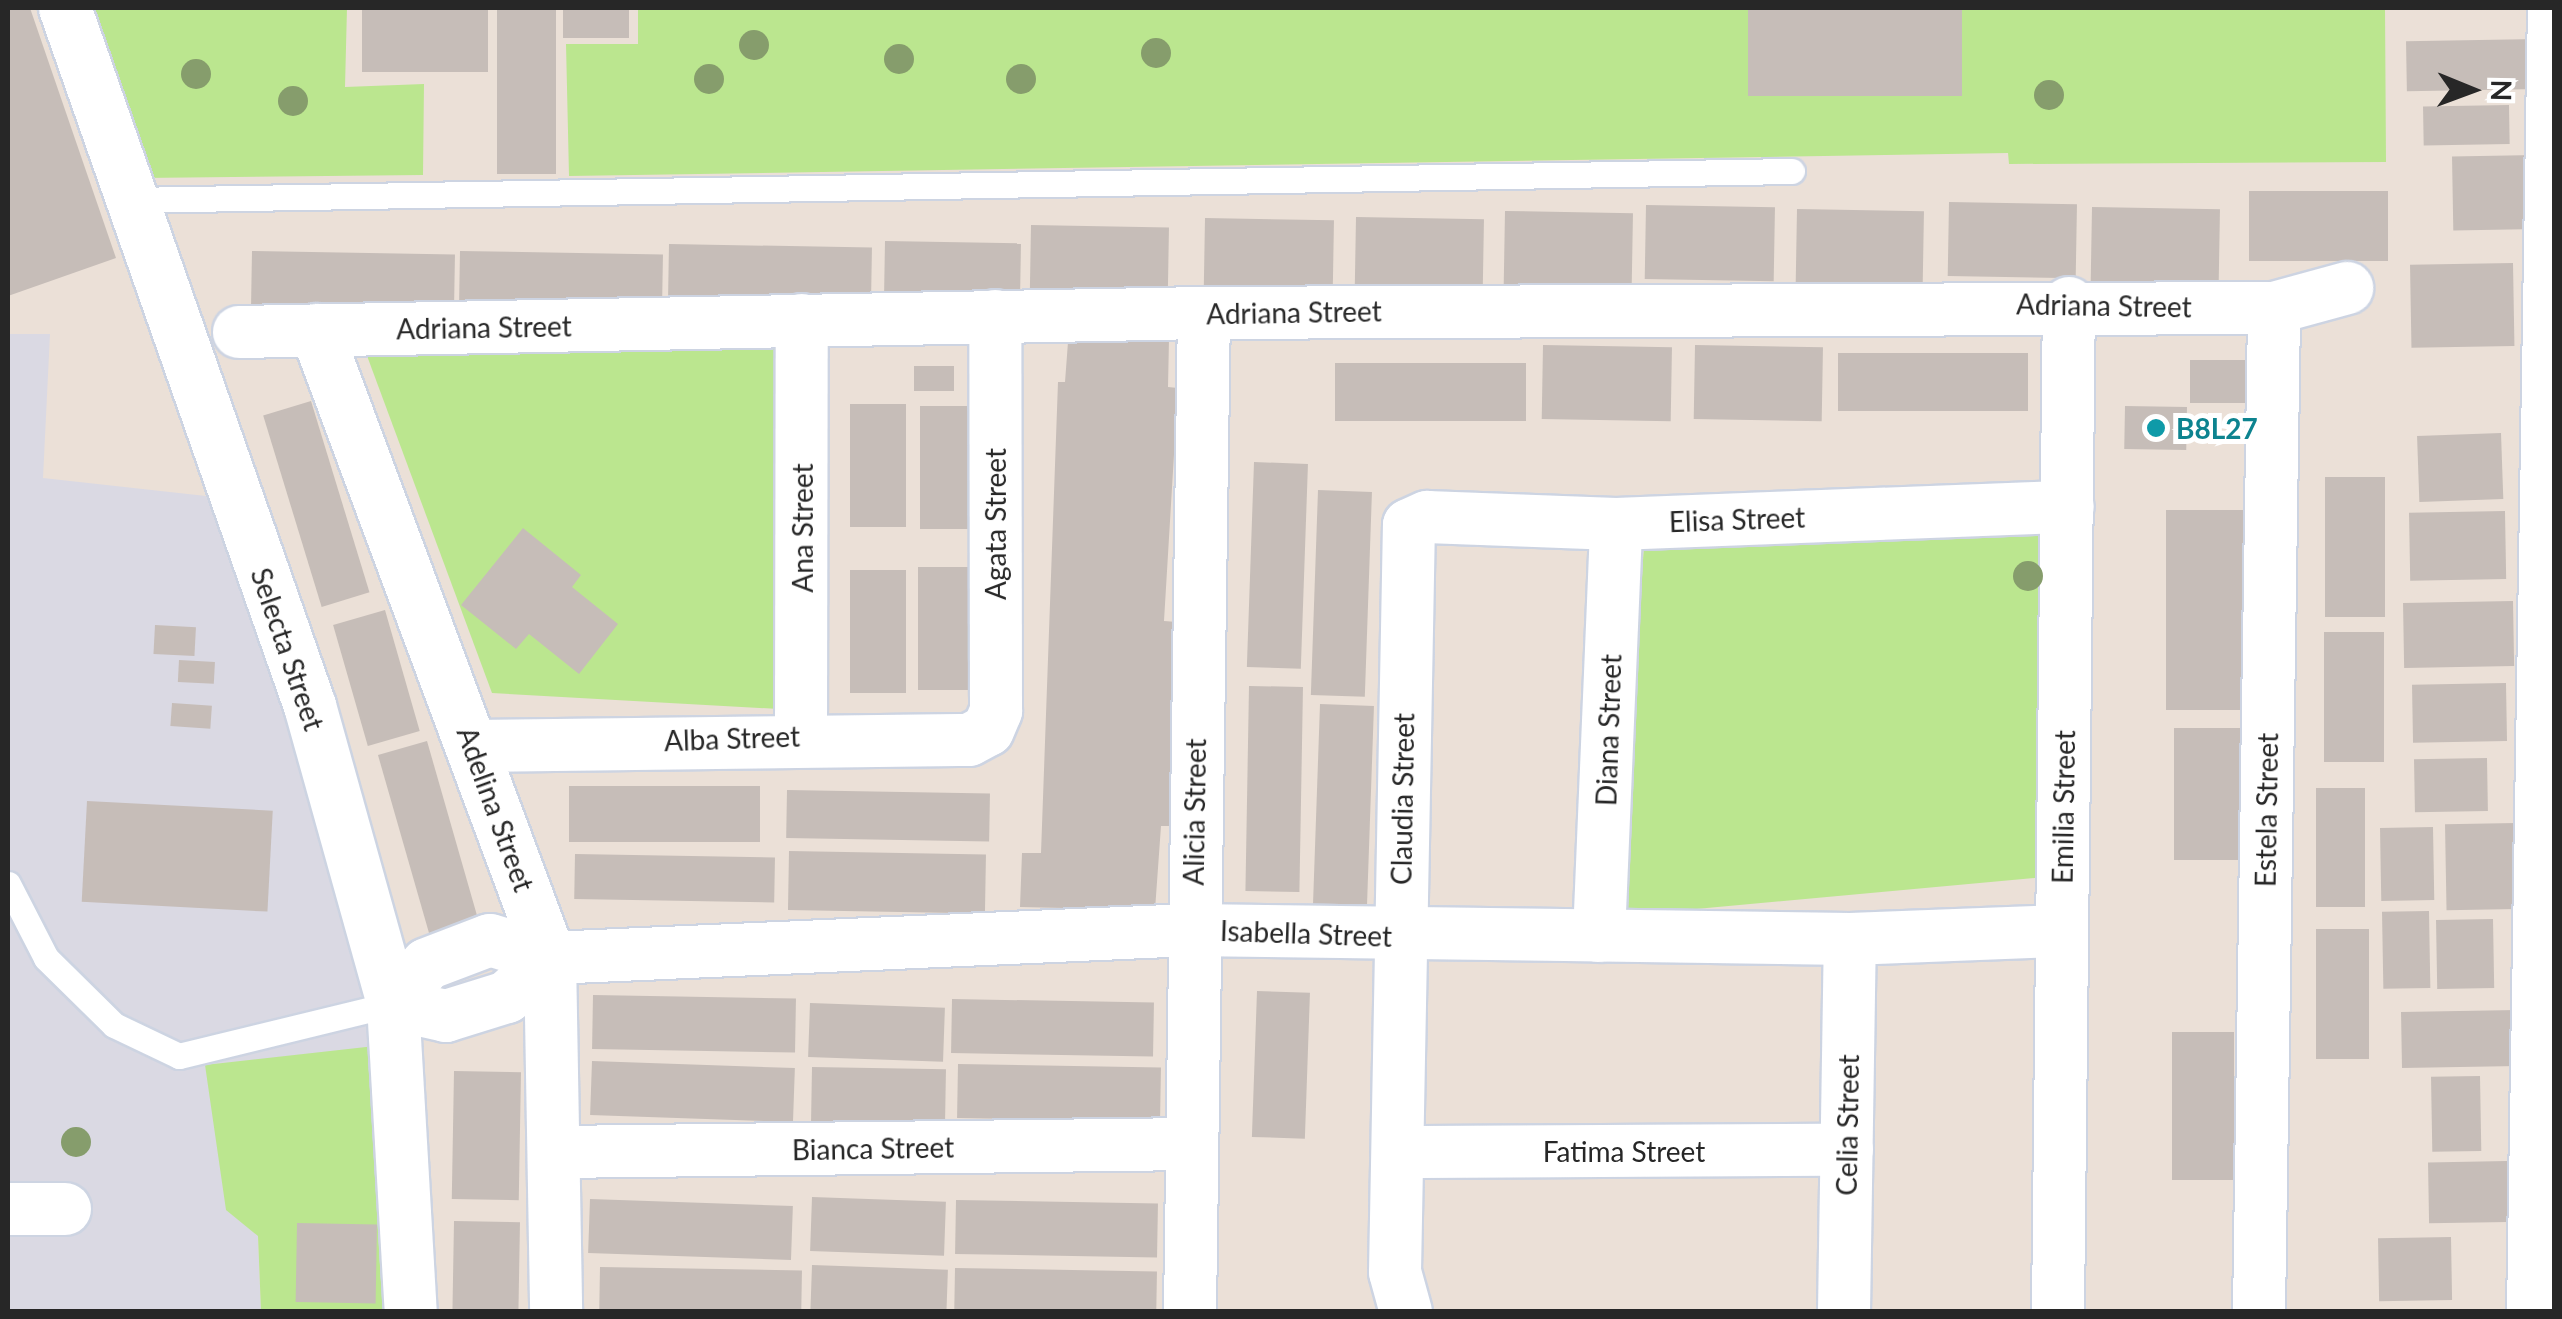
<!DOCTYPE html>
<html>
<head>
<meta charset="utf-8">
<style>
  body { margin:0 }
  #map { position:relative; width:2562px; height:1319px; overflow:hidden; background:#ebe0d7; font-family:Lato,sans-serif }
  div>[style] { position:absolute }
  .industrial>* { inset:0; background:#dad9e3 }
  .green>* { inset:0; background:#bbe68f }
  .building>* { inset:0; background:#c6bdb8; transform-origin:0 0 }
  .roads { filter:drop-shadow(2px 0 #cdd4e2) drop-shadow(-2px 0 #cdd4e2) drop-shadow(0 2px #cdd4e2) drop-shadow(0 -2px #cdd4e2) }
  .service>* { height:25px; margin:-12.5px; padding:0 12.5px; transform-origin:12.5px; border-radius:12.5px; background:#fff }
  .minor>* { height:52px; margin:-26px; padding:0 26px; transform-origin:26px; border-radius:26px; background:#fff }
  .trees>* { width:30px; height:30px; margin:-15px; border-radius:50%; background:#869d6c }
  .dots>* { width:28px; height:28px; translate:-50% -50%; box-sizing:border-box; border:5px solid #fff; border-radius:50% }
  span { translate:-50% -50%; white-space:nowrap; text-align:center; line-height:1.15; -webkit-text-stroke:10px #fff; paint-order:stroke }
  .street-label { font-size:28px; color:#272727 }
  .culture-label { font-size:28px; color:#0d838f; font-weight:700 }
  .left { translate:0 -50%; text-align:left }
  .frame { position:absolute; inset:0; border:10px solid #272727; pointer-events:none }
  .north { position:absolute; left:2422px; top:40px; width:100px; height:100px; -webkit-text-stroke:8px #fff; paint-order:stroke; rotate:91deg; font-size:28px; font-weight:700; line-height:40px; text-align:center; color:#272727 }
  .north::after { content:''; display:block; margin:auto; width:35px; height:45px; background:#272727; clip-path:polygon(50% 0,100% 100%,50% 72%,0 100%) }
</style>
</head>
<body>
<div id="map">
  <div class="industrial">
    <i style="clip-path:polygon(8px 334px,50px 334px,43px 478px,215px 497px,297px 710px,384px 1045px,258px 1236px,261px 1311px,8px 1311px)"></i>
  </div>
  <div class="green">
    <i style="clip-path:polygon(86px 8px,347px 8px,345px 87px,424px 84px,423px 175px,141px 178px)"></i>
    <i style="clip-path:polygon(638px 8px,2385px 8px,2386px 162px,2009px 164px,2008px 153px,569px 176px,566px 44px,638px 44px)"></i>
    <i style="clip-path:polygon(781px 328px,779px 709px,492px 693px,363px 345px)"></i>
    <i style="clip-path:polygon(2072px 495px,2057px 876px,1620px 916px,1646px 514px)"></i>
    <i style="clip-path:polygon(384px 1045px,384px 1311px,261px 1311px,258px 1236px,226px 1210px,205px 1065px)"></i>
  </div>
  <div class="building">
    <i style="clip-path:polygon(8px 8px,30px 8px,116px 258px,8px 296px)"></i>
    <i style="left:362px;top:8px;width:126px;height:64px"></i>
    <i style="left:497px;top:8px;width:59px;height:166px"></i>
    <i style="left:563px;top:8px;width:66px;height:30px"></i>
    <i style="left:1748px;top:8px;width:214px;height:88px"></i>
    <i style="left:2538px;top:39px;width:50px;height:132px;rotate:89deg"></i>
    <i style="left:2509px;top:105px;width:39px;height:86px;rotate:89deg"></i>
    <i style="left:2536px;top:155px;width:74px;height:84px;rotate:89deg"></i>
    <i style="left:2249px;top:191px;width:139px;height:70px"></i>
    <i style="left:1949px;top:202px;width:128px;height:74px;rotate:1deg"></i>
    <i style="left:1646px;top:205px;width:129px;height:74px;rotate:1deg"></i>
    <i style="left:2092px;top:207px;width:128px;height:74px;rotate:1deg"></i>
    <i style="left:1797px;top:209px;width:127px;height:74px;rotate:1deg"></i>
    <i style="left:1505px;top:211px;width:128px;height:74px;rotate:1deg"></i>
    <i style="left:1356px;top:217px;width:128px;height:74px;rotate:1deg"></i>
    <i style="left:1205px;top:218px;width:129px;height:74px;rotate:1deg"></i>
    <i style="left:1031px;top:225px;width:138px;height:69px;rotate:1deg"></i>
    <i style="left:885px;top:241px;width:136px;height:57px;rotate:1deg"></i>
    <i style="left:669px;top:244px;width:203px;height:55px;rotate:1deg"></i>
    <i style="left:252px;top:251px;width:203px;height:56px;rotate:1deg"></i>
    <i style="left:460px;top:251px;width:203px;height:55px;rotate:1deg"></i>
    <i style="left:2513px;top:263px;width:83px;height:103px;rotate:89deg"></i>
    <i style="clip-path:polygon(1169px 339px,1168px 387px,1178px 388px,1164px 621px,1177px 622px,1176px 656px,1170px 826px,1161px 826px,1155px 910px,1020px 907px,1022px 853px,1041px 853px,1058px 382px,1065px 382px,1068px 342px)"></i>
    <i style="left:1543px;top:345px;width:129px;height:74px;rotate:1deg"></i>
    <i style="left:1695px;top:345px;width:128px;height:74px;rotate:1deg"></i>
    <i style="left:1838px;top:353px;width:190px;height:58px"></i>
    <i style="left:2190px;top:360px;width:59px;height:43px"></i>
    <i style="left:1335px;top:363px;width:191px;height:58px"></i>
    <i style="left:914px;top:366px;width:40px;height:25px"></i>
    <i style="left:311px;top:401px;width:200px;height:50px;rotate:73deg"></i>
    <i style="left:850px;top:404px;width:56px;height:123px"></i>
    <i style="left:976px;top:406px;width:123px;height:56px;rotate:90deg"></i>
    <i style="left:2125px;top:406px;width:62px;height:43px;rotate:1deg"></i>
    <i style="left:2501px;top:433px;width:66px;height:84px;rotate:88deg"></i>
    <i style="left:1254px;top:462px;width:54px;height:205px;rotate:2deg"></i>
    <i style="left:2325px;top:477px;width:60px;height:140px"></i>
    <i style="left:1318px;top:490px;width:54px;height:205px;rotate:2deg"></i>
    <i style="left:2166px;top:510px;width:79px;height:200px"></i>
    <i style="left:2505px;top:511px;width:68px;height:96px;rotate:89deg"></i>
    <i style="clip-path:polygon(523px 528px,581px 575px,572px 587px,618px 624px,579px 674px,529px 634px,516px 649px,461px 605px)"></i>
    <i style="left:974px;top:567px;width:123px;height:56px;rotate:90deg"></i>
    <i style="left:850px;top:570px;width:56px;height:123px"></i>
    <i style="left:2513px;top:601px;width:65px;height:110px;rotate:89deg"></i>
    <i style="left:385px;top:610px;width:126px;height:54px;rotate:74deg"></i>
    <i style="left:155px;top:625px;width:41px;height:29px;rotate:3deg"></i>
    <i style="left:2384px;top:632px;width:130px;height:60px;rotate:90deg"></i>
    <i style="left:179px;top:660px;width:36px;height:22px;rotate:3deg"></i>
    <i style="left:2506px;top:683px;width:58px;height:94px;rotate:89deg"></i>
    <i style="left:1249px;top:686px;width:54px;height:205px;rotate:1deg"></i>
    <i style="left:172px;top:703px;width:40px;height:23px;rotate:4deg"></i>
    <i style="left:1320px;top:704px;width:54px;height:205px;rotate:2deg"></i>
    <i style="left:2174px;top:728px;width:67px;height:132px"></i>
    <i style="left:427px;top:741px;width:201px;height:51px;rotate:74deg"></i>
    <i style="left:2487px;top:758px;width:53px;height:73px;rotate:89deg"></i>
    <i style="left:569px;top:786px;width:191px;height:56px"></i>
    <i style="left:2316px;top:788px;width:49px;height:119px"></i>
    <i style="left:787px;top:790px;width:203px;height:48px;rotate:1deg"></i>
    <i style="left:87px;top:801px;width:186px;height:101px;rotate:3deg"></i>
    <i style="left:2516px;top:823px;width:86px;height:71px;rotate:89deg"></i>
    <i style="left:2433px;top:827px;width:73px;height:53px;rotate:89deg"></i>
    <i style="left:789px;top:851px;width:197px;height:59px;rotate:1deg"></i>
    <i style="left:575px;top:854px;width:200px;height:45px;rotate:1deg"></i>
    <i style="left:2429px;top:911px;width:77px;height:47px;rotate:89deg"></i>
    <i style="left:2493px;top:919px;width:69px;height:57px;rotate:89deg"></i>
    <i style="left:2369px;top:929px;width:130px;height:53px;rotate:90deg"></i>
    <i style="left:1257px;top:991px;width:53px;height:146px;rotate:2deg"></i>
    <i style="left:593px;top:995px;width:203px;height:54px;rotate:1deg"></i>
    <i style="left:952px;top:999px;width:202px;height:54px;rotate:1deg"></i>
    <i style="left:810px;top:1003px;width:135px;height:54px;rotate:2deg"></i>
    <i style="left:2517px;top:1010px;width:56px;height:116px;rotate:89deg"></i>
    <i style="left:2172px;top:1032px;width:62px;height:148px"></i>
    <i style="left:592px;top:1061px;width:203px;height:54px;rotate:2deg"></i>
    <i style="left:958px;top:1064px;width:203px;height:54px;rotate:1deg"></i>
    <i style="left:812px;top:1067px;width:134px;height:54px;rotate:1deg"></i>
    <i style="left:454px;top:1071px;width:67px;height:128px;rotate:1deg"></i>
    <i style="left:2480px;top:1076px;width:75px;height:49px;rotate:89deg"></i>
    <i style="left:2507px;top:1161px;width:61px;height:79px;rotate:89deg"></i>
    <i style="left:812px;top:1197px;width:134px;height:54px;rotate:2deg"></i>
    <i style="left:590px;top:1199px;width:203px;height:54px;rotate:2deg"></i>
    <i style="left:956px;top:1200px;width:202px;height:54px;rotate:1deg"></i>
    <i style="left:454px;top:1221px;width:66px;height:91px;rotate:1deg"></i>
    <i style="left:297px;top:1223px;width:80px;height:79px;rotate:1deg"></i>
    <i style="left:2451px;top:1237px;width:63px;height:73px;rotate:89deg"></i>
    <i style="left:812px;top:1265px;width:136px;height:47px;rotate:2deg"></i>
    <i style="left:600px;top:1267px;width:202px;height:45px;rotate:1deg"></i>
    <i style="left:955px;top:1268px;width:202px;height:44px;rotate:1deg"></i>
  </div>
  <div class="roads">
    <div class="service">
      <i style="left:130px;top:200px;width:1662px;rotate:-1deg"></i>
      <i style="left:8px;top:884px;width:83px;rotate:62.8deg"></i>
      <i style="left:46px;top:958px;width:95px;rotate:44.6deg"></i>
      <i style="left:114px;top:1025px;width:72px;rotate:25.5deg"></i>
      <i style="left:179px;top:1056px;width:220px;rotate:-13.7deg"></i>
    </div>
    <div class="minor">
      <i style="left:65px;top:8px;width:740px;rotate:70.66deg"></i>
      <i style="left:310px;top:706px;width:309px;rotate:74.4deg"></i>
      <i style="left:393px;top:1004px;width:309px;rotate:86.7deg"></i>
      <i style="left:316px;top:330px;width:670px;rotate:69.56deg"></i>
      <i style="left:550px;top:958px;width:354px;rotate:89deg"></i>
      <i style="left:239px;top:332px;width:965px;rotate:-1.13deg"></i>
      <i style="left:1204px;top:313px;width:1070px;rotate:-0.27deg"></i>
      <i style="left:2274px;top:308px;width:76px;rotate:-15.3deg"></i>
      <i style="left:801px;top:735px;width:415px;rotate:-89.9deg"></i>
      <i style="left:474px;top:746px;width:495px;rotate:-0.7deg"></i>
      <i style="left:969px;top:740px;width:21px;rotate:-28deg"></i>
      <i style="left:988px;top:730px;width:21px;rotate:-67deg"></i>
      <i style="left:996px;top:711px;width:395px;rotate:-90.1deg"></i>
      <i style="left:1599px;top:936px;width:412px;rotate:-87.6deg"></i>
      <i style="left:550px;top:958px;width:58px;rotate:137.8deg"></i>
      <i style="left:507px;top:997px;width:64px;rotate:162.7deg"></i>
      <i style="left:446px;top:1016px;width:54px;rotate:-167.2deg"></i>
      <i style="left:393px;top:1004px;width:52px;rotate:-49.6deg"></i>
      <i style="left:427px;top:964px;width:67px;rotate:-20.9deg"></i>
      <i style="left:490px;top:940px;width:63px;rotate:16.7deg"></i>
      <i style="left:550px;top:958px;width:642px;rotate:-2.5deg"></i>
      <i style="left:1191px;top:930px;width:659px;rotate:0.78deg"></i>
      <i style="left:1850px;top:939px;width:212px;rotate:-2.2deg"></i>
      <i style="left:557px;top:1152px;width:633px;rotate:-0.72deg"></i>
      <i style="left:1402px;top:1152px;width:445px;rotate:-0.3deg"></i>
      <i style="left:8px;top:1209px;width:57px"></i>
      <i style="left:1190px;top:1312px;width:999px;rotate:-89.2deg"></i>
      <i style="left:1406px;top:1312px;width:41px;rotate:-105.4deg"></i>
      <i style="left:1395px;top:1272px;width:747px;rotate:-88.93deg"></i>
      <i style="left:1409px;top:525px;width:20px;rotate:-24deg"></i>
      <i style="left:1427px;top:517px;width:189px;rotate:2.1deg"></i>
      <i style="left:1616px;top:524px;width:452px;rotate:-2.2deg"></i>
      <i style="left:1844px;top:1312px;width:373px;rotate:-89.1deg"></i>
      <i style="left:2058px;top:1312px;width:1009px;rotate:-89.38deg"></i>
      <i style="left:2259px;top:1312px;width:1004px;rotate:-89.14deg"></i>
      <i style="left:2533px;top:1312px;width:1304px;rotate:-89.08deg"></i>
    </div>
  </div>
  <div class="trees">
    <i style="left:754px;top:45px"></i>
    <i style="left:1156px;top:53px"></i>
    <i style="left:899px;top:59px"></i>
    <i style="left:196px;top:74px"></i>
    <i style="left:709px;top:79px"></i>
    <i style="left:1021px;top:79px"></i>
    <i style="left:2049px;top:95px"></i>
    <i style="left:293px;top:101px"></i>
    <i style="left:2028px;top:576px"></i>
    <i style="left:76px;top:1142px"></i>
  </div>
  <div class="dots">
    <i style="left:2156px;top:428px;background:#0f9aa8"></i>
  </div>
  <div class="street-label">
    <span style="left:2104px;top:305px;rotate:1deg">Adriana Street</span>
    <span style="left:1294px;top:312px;rotate:-1deg">Adriana Street</span>
    <span style="left:484px;top:327px;rotate:-1deg">Adriana Street</span>
    <span style="left:1737px;top:519px;rotate:-2deg">Elisa Street</span>
    <span style="left:995px;top:524px;rotate:-90deg">Agata Street</span>
    <span style="left:802px;top:528px;rotate:-90deg">Ana Street</span>
    <span style="left:288px;top:649px;rotate:71deg">Selecta Street</span>
    <span style="left:1608px;top:730px;rotate:-88deg">Diana Street</span>
    <span style="left:732px;top:738px;rotate:-2deg">Alba Street</span>
    <span style="left:1402px;top:799px;rotate:-89deg">Claudia Street</span>
    <span style="left:2063px;top:807px;rotate:-89deg">Emilia Street</span>
    <span style="left:496px;top:809px;rotate:70deg">Adelina Street</span>
    <span style="left:2266px;top:810px;rotate:-89deg">Estela Street</span>
    <span style="left:1194px;top:812px;rotate:-89deg">Alicia Street</span>
    <span style="left:1306px;top:933px;rotate:2deg">Isabella Street</span>
    <span style="left:1847px;top:1125px;rotate:-89deg">Celia Street</span>
    <span style="left:873px;top:1148px;rotate:-1deg">Bianca Street</span>
    <span style="left:1624px;top:1151px">Fatima Street</span>
  </div>
  <div class="culture-label">
    <span class="left" style="left:2176px;top:428px">B8L27</span>
  </div>
  <div class="frame"></div>
  <div class="north">N</div>
</div>
</body>
</html>
